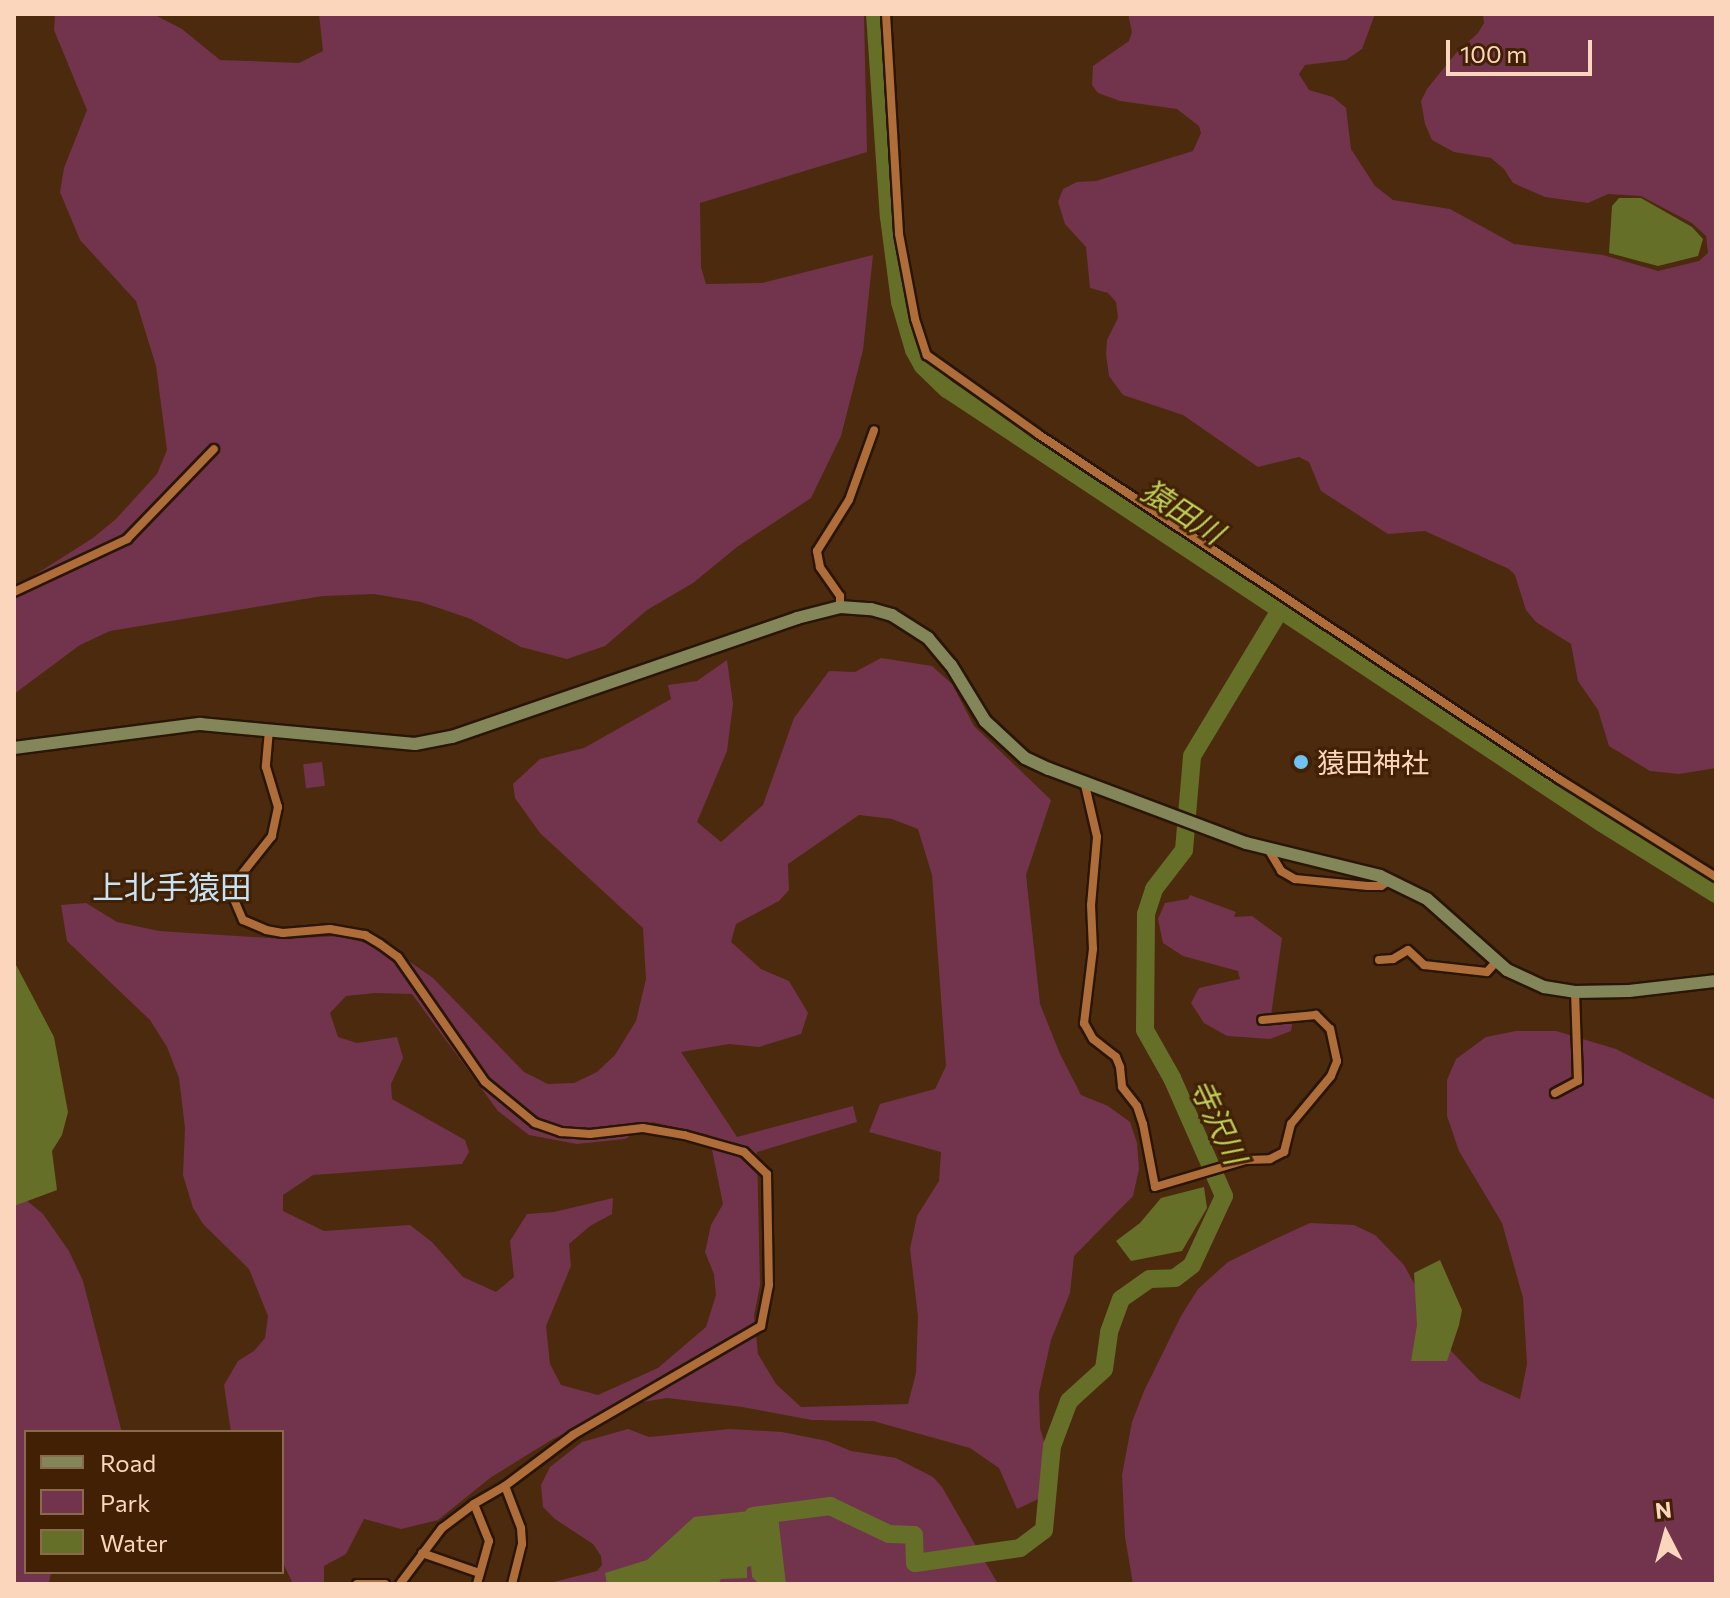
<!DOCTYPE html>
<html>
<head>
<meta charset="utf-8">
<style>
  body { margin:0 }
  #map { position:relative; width:1730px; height:1598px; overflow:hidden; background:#4c2a0e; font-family:Commissioner,"Noto Sans JP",sans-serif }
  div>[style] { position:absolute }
  .green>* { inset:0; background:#71344c; transform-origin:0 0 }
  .water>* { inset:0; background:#656f27 }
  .river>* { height:18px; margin:-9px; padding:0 9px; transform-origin:9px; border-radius:9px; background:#656f27 }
  .roads { filter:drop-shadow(2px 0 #2a1606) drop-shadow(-2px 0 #2a1606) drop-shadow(0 2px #2a1606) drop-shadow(0 -2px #2a1606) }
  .street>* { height:8px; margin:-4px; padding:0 4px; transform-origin:4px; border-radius:4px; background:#af6d39 }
  .secondary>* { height:12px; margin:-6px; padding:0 6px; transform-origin:6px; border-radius:6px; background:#838659 }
  .dots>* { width:22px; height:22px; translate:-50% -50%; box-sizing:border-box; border:4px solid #412003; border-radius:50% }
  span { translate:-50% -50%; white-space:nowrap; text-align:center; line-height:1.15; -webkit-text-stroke:6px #412003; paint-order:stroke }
  .poi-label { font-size:28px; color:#fbd6bd }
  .left { translate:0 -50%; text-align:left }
  .water-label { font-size:30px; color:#bfd053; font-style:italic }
  .quarter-label { font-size:32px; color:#c7e4f7 }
  .frame { position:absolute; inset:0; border:16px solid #fbd6bd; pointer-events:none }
  .legend { position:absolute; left:24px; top:1430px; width:260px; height:144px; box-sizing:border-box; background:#412003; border:2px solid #8b694d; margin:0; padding:10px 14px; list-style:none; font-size:24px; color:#fbd6bd }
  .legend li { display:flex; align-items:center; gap:16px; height:40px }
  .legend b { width:40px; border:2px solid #8b694d }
  .north { position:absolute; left:1626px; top:1494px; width:80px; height:80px; -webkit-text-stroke:6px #412003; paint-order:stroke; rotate:354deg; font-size:22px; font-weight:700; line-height:32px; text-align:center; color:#fbd6bd }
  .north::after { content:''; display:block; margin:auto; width:28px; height:36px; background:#fbd6bd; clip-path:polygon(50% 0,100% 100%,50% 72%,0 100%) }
  .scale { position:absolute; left:1446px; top:40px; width:146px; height:36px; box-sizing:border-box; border:4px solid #fbd6bd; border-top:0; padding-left:10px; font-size:24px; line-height:28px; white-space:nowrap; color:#fbd6bd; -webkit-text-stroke:6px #412003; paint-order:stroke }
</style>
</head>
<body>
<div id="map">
  <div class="green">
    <i style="clip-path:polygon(55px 14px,153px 14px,182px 29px,220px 60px,299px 63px,323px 51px,319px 14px,864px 14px,867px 152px,700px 203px,701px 267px,706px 284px,762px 283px,873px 255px,863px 350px,841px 436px,811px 498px,737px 547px,693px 583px,647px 610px,605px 646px,567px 659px,521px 647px,471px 619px,421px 602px,374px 594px,323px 596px,110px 631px,80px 645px,14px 694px,14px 588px,93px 538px,116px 519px,157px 474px,167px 450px,156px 366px,136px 301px,80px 240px,60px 192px,64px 168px,87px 110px,54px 30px)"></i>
    <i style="clip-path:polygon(1128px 14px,1375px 14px,1362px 49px,1346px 60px,1305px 65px,1299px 74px,1309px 90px,1333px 97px,1346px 108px,1351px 149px,1375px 186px,1393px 200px,1450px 209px,1514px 244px,1603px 255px,1658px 271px,1699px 261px,1708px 253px,1706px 236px,1692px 223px,1641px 196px,1608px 194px,1588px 203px,1545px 197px,1513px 183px,1504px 169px,1491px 158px,1454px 152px,1432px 140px,1425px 124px,1421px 101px,1427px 89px,1456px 53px,1478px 33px,1484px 23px,1483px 14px,1716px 14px,1716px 768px,1679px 774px,1650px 771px,1609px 746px,1598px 710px,1578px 681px,1571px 644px,1536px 622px,1526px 610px,1515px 575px,1509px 569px,1425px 531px,1388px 534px,1321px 491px,1309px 462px,1299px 457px,1258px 467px,1183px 415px,1123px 395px,1109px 376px,1106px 354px,1107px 340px,1118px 318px,1116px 302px,1108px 293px,1090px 288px,1086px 247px,1065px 224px,1058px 202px,1063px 189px,1077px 182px,1096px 181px,1193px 151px,1201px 133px,1199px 126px,1177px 109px,1120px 101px,1098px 93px,1092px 85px,1093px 66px,1129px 41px,1132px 32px)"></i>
    <i style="clip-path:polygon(evenodd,881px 658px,932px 666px,952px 684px,974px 726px,1051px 800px,1026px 875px,1040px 1004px,1060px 1054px,1081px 1095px,1108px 1106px,1130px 1122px,1137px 1143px,1139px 1169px,1133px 1196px,1074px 1256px,1070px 1293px,1051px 1340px,1039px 1393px,1040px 1428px,1052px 1468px,1049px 1494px,1017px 1509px,999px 1468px,970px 1448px,873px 1421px,812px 1420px,742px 1407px,667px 1398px,624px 1405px,553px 1439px,490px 1478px,438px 1520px,401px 1529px,364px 1519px,346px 1554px,324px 1566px,324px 1584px,293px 1584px,282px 1561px,282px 1432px,231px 1432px,224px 1385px,238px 1361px,254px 1351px,265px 1338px,268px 1316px,249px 1269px,203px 1224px,193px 1208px,183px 1175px,185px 1128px,179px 1078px,167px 1047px,150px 1020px,67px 941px,61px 905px,86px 903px,117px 922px,159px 931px,284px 939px,339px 936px,393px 950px,433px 978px,524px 1072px,548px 1084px,574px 1083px,597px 1072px,615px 1055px,636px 1021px,646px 979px,643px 928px,540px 833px,515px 798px,513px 784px,540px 759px,584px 748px,671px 699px,668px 685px,697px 681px,727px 660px,733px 704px,727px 751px,697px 822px,721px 842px,763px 805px,794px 718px,829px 671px,855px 672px,881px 658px,859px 815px,892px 819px,918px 829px,932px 875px,946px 1066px,935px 1089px,880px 1104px,869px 1132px,941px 1152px,939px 1181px,917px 1216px,910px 1249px,918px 1316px,916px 1373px,908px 1404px,801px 1407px,776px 1384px,758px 1354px,754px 1316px,760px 1285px,757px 1152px,857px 1122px,853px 1106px,737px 1137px,681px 1052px,729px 1044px,759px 1047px,801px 1034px,808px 1013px,789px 981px,761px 969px,731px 942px,736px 924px,779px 901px,789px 890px,788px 864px,859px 815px,881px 658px,375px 993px,412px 994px,498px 1111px,529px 1135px,577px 1144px,625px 1139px,652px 1122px,709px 1135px,723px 1204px,711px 1225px,705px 1252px,714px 1274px,716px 1295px,706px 1327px,658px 1368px,598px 1395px,561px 1385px,550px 1364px,546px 1326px,571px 1266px,569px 1244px,590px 1226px,612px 1214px,613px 1198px,554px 1212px,527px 1214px,510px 1241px,514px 1277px,496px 1292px,463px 1277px,432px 1242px,410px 1225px,324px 1231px,283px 1211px,283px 1195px,313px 1175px,462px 1164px,469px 1152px,465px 1140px,392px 1099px,391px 1084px,403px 1058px,397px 1037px,357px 1043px,338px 1037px,330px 1013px,346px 996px,375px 993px)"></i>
    <i style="left:322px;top:762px;width:24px;height:19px;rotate:83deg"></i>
    <i style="clip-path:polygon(1190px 895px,1236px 912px,1234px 917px,1252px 916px,1282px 938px,1271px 1015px,1294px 1013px,1291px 1031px,1270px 1039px,1227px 1036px,1204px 1023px,1191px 1003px,1199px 988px,1240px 979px,1238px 971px,1183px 956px,1163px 943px,1158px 919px,1165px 903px,1188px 899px)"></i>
    <i style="clip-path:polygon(1516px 1031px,1556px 1031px,1616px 1049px,1716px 1100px,1716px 1584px,1133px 1584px,1125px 1537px,1122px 1475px,1132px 1422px,1144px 1391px,1181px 1316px,1198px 1289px,1228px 1262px,1273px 1240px,1310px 1223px,1354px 1225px,1375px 1235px,1404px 1265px,1452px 1352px,1480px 1381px,1520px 1399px,1527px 1364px,1523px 1298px,1502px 1223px,1459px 1151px,1447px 1116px,1447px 1080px,1456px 1059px,1486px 1037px)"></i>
    <i style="clip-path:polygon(14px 1190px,43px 1214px,69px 1251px,83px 1281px,121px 1429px,121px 1432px,26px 1432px,26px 1572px,51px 1572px,49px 1584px,14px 1584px)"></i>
    <i style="clip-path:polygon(628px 1429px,649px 1437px,730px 1429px,782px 1432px,827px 1441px,851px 1451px,896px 1458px,933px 1477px,942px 1487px,998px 1584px,546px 1584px,597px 1571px,602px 1565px,601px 1556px,593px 1544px,555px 1519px,543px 1507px,541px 1485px,550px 1467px,582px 1442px)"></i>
  </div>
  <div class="water">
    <i style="clip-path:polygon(1619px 198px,1641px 198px,1692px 227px,1703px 239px,1698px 256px,1658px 266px,1609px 253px,1612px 206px)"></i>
    <i style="clip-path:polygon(14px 961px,54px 1037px,68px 1112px,62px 1135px,52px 1151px,57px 1190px,14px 1206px)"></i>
    <i style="clip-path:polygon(1204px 1187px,1207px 1208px,1182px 1251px,1131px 1261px,1116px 1241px,1140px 1223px,1161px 1198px)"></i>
    <i style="clip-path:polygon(1440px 1260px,1462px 1310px,1459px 1325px,1447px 1361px,1411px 1361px,1417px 1325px,1414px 1273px)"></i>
    <i style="clip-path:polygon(777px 1508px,786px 1584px,759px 1584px,752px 1577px,751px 1566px,747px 1567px,747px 1578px,721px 1579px,718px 1584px,607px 1584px,605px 1573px,647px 1560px,694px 1517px)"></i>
  </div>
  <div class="river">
    <i style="left:875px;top:14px;width:203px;rotate:86.1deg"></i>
    <i style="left:889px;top:217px;width:86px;rotate:82.6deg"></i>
    <i style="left:900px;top:302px;width:50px;rotate:73.7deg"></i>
    <i style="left:914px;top:350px;width:18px;rotate:61deg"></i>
    <i style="left:923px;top:366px;width:33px;rotate:44deg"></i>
    <i style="left:947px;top:389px;width:786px;rotate:33.53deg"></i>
    <i style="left:1602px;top:823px;width:134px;rotate:31.9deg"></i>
    <i style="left:753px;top:1516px;width:78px;rotate:-7.4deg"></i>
    <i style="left:830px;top:1506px;width:65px;rotate:25.4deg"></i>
    <i style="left:889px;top:1534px;width:25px;rotate:2deg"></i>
    <i style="left:914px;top:1535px;width:28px;rotate:88deg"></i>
    <i style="left:915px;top:1563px;width:106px;rotate:-8.1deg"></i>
    <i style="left:1020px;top:1548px;width:30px;rotate:-37deg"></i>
    <i style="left:1044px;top:1530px;width:84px;rotate:-84.6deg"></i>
    <i style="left:1052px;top:1446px;width:48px;rotate:-69.3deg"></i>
    <i style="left:1069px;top:1401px;width:47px;rotate:-42.4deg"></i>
    <i style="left:1104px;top:1369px;width:37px;rotate:-82deg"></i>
    <i style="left:1109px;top:1332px;width:35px;rotate:-70deg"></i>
    <i style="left:1121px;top:1299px;width:35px;rotate:-35deg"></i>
    <i style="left:1150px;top:1279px;width:25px;rotate:-2deg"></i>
    <i style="left:1175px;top:1278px;width:21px;rotate:-37deg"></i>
    <i style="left:1192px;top:1265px;width:76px;rotate:-65.1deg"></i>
    <i style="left:1224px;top:1196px;width:129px;rotate:-113.8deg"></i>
    <i style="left:1172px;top:1078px;width:55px;rotate:-119.4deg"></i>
    <i style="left:1145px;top:1030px;width:116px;rotate:-89.5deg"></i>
    <i style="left:1146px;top:914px;width:26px;rotate:-72deg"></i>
    <i style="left:1154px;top:889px;width:49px;rotate:-52.4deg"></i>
    <i style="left:1184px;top:850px;width:94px;rotate:-85.1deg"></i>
    <i style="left:1192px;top:756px;width:170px;rotate:-58.9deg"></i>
  </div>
  <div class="roads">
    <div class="street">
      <i style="left:886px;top:14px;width:220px;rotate:86.6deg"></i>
      <i style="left:899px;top:234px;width:86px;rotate:79.3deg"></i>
      <i style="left:915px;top:319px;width:38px;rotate:72deg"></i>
      <i style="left:927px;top:355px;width:136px;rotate:35.4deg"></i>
      <i style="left:1038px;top:434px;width:625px;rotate:33.51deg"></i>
      <i style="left:1559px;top:779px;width:185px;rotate:32deg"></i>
      <i style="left:14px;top:592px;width:125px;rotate:-25.1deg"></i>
      <i style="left:127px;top:539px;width:125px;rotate:-46deg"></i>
      <i style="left:840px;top:607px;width:11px;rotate:-90deg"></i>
      <i style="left:840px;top:596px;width:35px;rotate:-125deg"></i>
      <i style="left:820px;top:567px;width:16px;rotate:-101deg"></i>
      <i style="left:817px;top:551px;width:60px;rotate:-57.9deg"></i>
      <i style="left:849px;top:500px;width:74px;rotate:-70.3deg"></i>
      <i style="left:269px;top:730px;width:37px;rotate:95deg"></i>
      <i style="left:266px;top:767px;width:42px;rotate:73.3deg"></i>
      <i style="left:278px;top:807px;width:30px;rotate:102deg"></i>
      <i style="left:272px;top:836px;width:61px;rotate:128.4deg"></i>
      <i style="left:234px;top:884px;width:13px;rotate:94deg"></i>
      <i style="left:233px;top:897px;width:25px;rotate:67deg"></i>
      <i style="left:243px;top:920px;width:25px;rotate:23deg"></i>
      <i style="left:266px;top:930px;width:17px;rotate:10deg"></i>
      <i style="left:283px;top:933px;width:47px;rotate:-4.9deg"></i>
      <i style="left:330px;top:929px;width:36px;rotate:10deg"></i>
      <i style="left:365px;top:935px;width:17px;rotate:31deg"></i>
      <i style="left:380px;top:944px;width:22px;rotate:36deg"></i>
      <i style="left:398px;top:957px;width:152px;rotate:55.2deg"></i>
      <i style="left:485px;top:1082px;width:65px;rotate:39.4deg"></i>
      <i style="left:535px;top:1123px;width:28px;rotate:19deg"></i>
      <i style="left:561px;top:1132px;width:29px;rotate:4deg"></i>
      <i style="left:590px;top:1134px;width:53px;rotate:-6.5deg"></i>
      <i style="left:643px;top:1128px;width:42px;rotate:9.7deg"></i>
      <i style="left:684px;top:1135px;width:62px;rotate:15.8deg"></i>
      <i style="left:744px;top:1152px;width:32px;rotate:44deg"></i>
      <i style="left:767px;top:1174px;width:111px;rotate:89deg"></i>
      <i style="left:769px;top:1285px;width:42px;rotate:101deg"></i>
      <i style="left:761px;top:1326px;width:217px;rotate:149.9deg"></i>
      <i style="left:573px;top:1435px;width:85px;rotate:143.1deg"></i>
      <i style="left:505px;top:1486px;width:36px;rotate:150deg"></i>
      <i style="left:474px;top:1504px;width:40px;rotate:143deg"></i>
      <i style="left:442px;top:1528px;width:70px;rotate:126.9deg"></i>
      <i style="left:1085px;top:785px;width:53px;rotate:77deg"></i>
      <i style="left:1097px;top:837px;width:68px;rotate:95deg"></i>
      <i style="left:1091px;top:905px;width:44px;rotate:87.4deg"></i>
      <i style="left:1093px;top:949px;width:75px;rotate:96.9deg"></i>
      <i style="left:1084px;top:1023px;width:18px;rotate:61deg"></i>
      <i style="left:1093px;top:1039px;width:29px;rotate:38deg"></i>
      <i style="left:1116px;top:1057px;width:11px;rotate:68deg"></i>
      <i style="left:1120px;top:1067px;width:20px;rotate:84deg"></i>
      <i style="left:1122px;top:1087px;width:24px;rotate:52deg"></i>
      <i style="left:1137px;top:1106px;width:19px;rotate:72deg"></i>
      <i style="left:1143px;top:1124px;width:64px;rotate:79.2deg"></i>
      <i style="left:1155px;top:1187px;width:95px;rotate:-16.5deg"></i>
      <i style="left:1246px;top:1160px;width:24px;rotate:-2deg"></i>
      <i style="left:1270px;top:1159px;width:16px;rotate:-27deg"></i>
      <i style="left:1284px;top:1152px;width:29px;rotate:-76deg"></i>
      <i style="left:1291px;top:1124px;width:62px;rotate:-50.2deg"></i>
      <i style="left:1331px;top:1076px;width:16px;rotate:-68deg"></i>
      <i style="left:1337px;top:1061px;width:33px;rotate:-102deg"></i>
      <i style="left:1330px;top:1029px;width:20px;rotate:-135deg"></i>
      <i style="left:1316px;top:1015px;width:54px;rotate:174.7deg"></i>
      <i style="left:1268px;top:849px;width:26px;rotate:59deg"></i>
      <i style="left:1281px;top:871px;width:16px;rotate:30deg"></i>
      <i style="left:1295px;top:879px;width:73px;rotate:5.5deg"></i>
      <i style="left:1368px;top:886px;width:13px"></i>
      <i style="left:1381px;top:886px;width:9px;rotate:-32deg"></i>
      <i style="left:1379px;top:960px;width:14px;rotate:-4deg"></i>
      <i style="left:1393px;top:959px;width:17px;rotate:-31deg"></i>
      <i style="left:1408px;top:950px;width:22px;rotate:43deg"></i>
      <i style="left:1424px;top:965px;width:63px;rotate:6.3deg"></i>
      <i style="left:1487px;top:972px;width:15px;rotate:-48deg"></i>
      <i style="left:1555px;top:1093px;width:26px;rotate:-28deg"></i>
      <i style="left:1578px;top:1081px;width:89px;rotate:-91.9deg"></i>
      <i style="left:505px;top:1486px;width:45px;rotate:69.1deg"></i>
      <i style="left:521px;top:1528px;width:16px;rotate:86deg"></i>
      <i style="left:522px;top:1544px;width:41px;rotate:104deg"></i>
      <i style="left:474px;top:1504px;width:40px;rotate:68deg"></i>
      <i style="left:489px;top:1541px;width:45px;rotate:105.6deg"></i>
      <i style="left:422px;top:1553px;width:60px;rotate:19.3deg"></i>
      <i style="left:357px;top:1584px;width:28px"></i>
    </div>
    <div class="secondary">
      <i style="left:14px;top:748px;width:188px;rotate:-7.4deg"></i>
      <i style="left:200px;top:724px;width:216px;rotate:5.3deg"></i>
      <i style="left:415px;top:744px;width:38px;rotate:-11deg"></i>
      <i style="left:452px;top:737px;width:365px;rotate:-19deg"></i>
      <i style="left:797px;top:618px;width:44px;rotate:-14.3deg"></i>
      <i style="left:840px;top:607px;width:31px;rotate:4deg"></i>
      <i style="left:871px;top:609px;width:22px;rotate:16deg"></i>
      <i style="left:892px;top:615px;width:43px;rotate:32.6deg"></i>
      <i style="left:928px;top:638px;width:35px;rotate:50deg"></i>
      <i style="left:951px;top:665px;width:66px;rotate:58.7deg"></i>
      <i style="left:985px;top:721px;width:54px;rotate:42.8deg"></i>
      <i style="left:1025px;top:758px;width:26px;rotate:25deg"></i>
      <i style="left:1049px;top:769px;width:210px;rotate:20.6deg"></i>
      <i style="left:1246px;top:843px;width:138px;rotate:13.8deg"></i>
      <i style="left:1380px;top:876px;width:52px;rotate:26.1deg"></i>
      <i style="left:1427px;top:899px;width:107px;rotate:41.6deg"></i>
      <i style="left:1507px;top:970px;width:41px;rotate:24.7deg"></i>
      <i style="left:1544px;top:987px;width:31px;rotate:9deg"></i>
      <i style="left:1575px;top:992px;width:54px;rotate:-1.1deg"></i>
      <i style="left:1629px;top:991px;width:88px;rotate:-6.6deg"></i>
    </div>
  </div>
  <div class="dots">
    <i style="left:1301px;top:762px;background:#6ec2f4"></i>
  </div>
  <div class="poi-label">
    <span class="left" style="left:1317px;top:762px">猿田神社</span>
  </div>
  <div class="water-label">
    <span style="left:1183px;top:511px;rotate:33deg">猿田川</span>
    <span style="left:1219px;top:1121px;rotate:65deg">寺沢川</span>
  </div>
  <div class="quarter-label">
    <span style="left:172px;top:886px">上北手猿田</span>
  </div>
  <div class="frame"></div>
  <ul class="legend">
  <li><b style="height:10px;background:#838659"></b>Road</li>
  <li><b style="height:22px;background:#71344c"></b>Park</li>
  <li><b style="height:22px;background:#656f27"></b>Water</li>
  </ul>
  <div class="north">N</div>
  <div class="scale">100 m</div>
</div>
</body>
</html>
